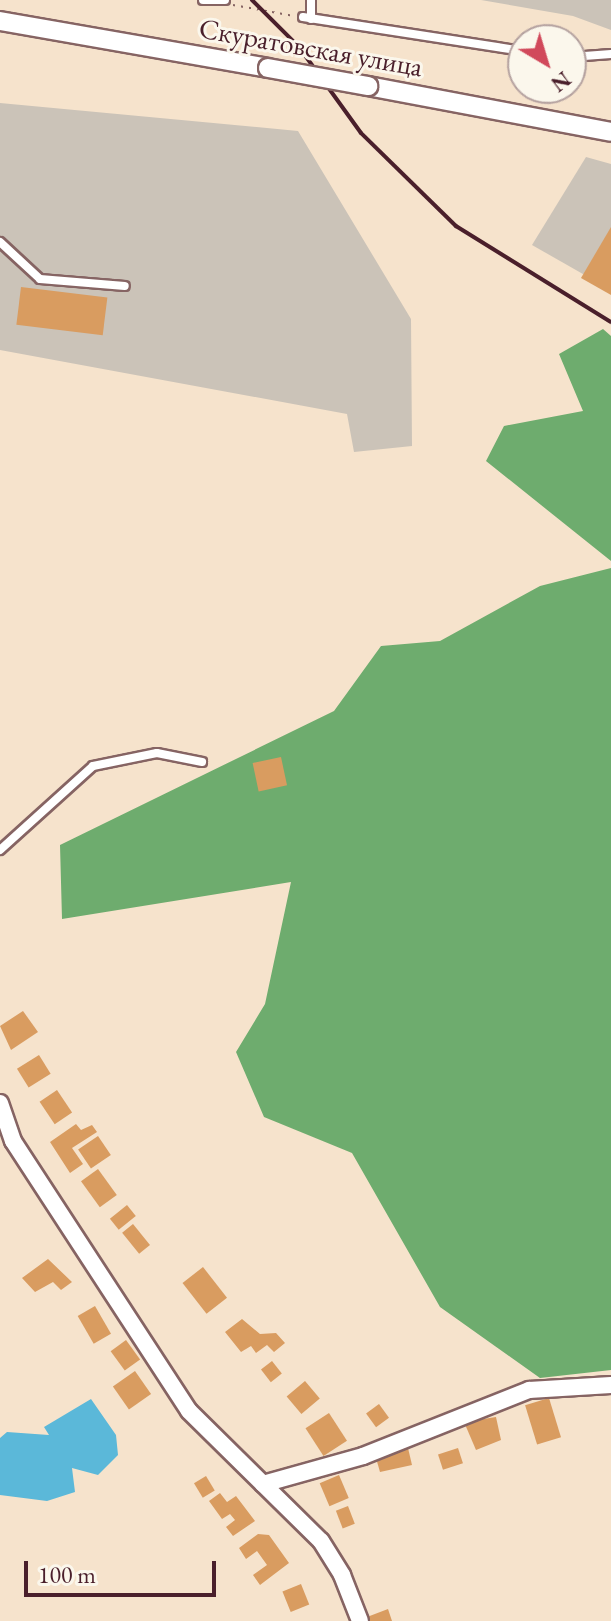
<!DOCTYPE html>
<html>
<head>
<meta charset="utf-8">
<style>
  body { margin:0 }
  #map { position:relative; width:611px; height:1621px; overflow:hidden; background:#f6e3cc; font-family:"EB Garamond",serif }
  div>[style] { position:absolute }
  .industrial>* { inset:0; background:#cbc3b8 }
  .forest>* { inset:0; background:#6eac6e }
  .water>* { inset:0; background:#5bb8d9 }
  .building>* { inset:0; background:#d99c60; transform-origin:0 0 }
  .path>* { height:2px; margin-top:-1px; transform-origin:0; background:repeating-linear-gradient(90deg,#866463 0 2px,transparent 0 8px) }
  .roads { filter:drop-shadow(2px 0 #866463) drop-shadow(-2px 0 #866463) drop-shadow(0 2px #866463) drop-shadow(0 -2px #866463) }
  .service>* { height:8px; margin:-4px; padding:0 4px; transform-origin:4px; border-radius:4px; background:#fff }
  .minor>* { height:16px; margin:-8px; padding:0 8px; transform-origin:8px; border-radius:8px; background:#fff }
  .tertiary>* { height:18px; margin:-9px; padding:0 9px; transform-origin:9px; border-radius:9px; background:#fff }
  .rail>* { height:4px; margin:-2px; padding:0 2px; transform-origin:2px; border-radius:2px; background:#4a1f2b }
  .bridges { filter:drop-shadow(2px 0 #866463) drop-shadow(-2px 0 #866463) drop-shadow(0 2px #866463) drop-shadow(0 -2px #866463) }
  .tertiary-bridge>* { height:18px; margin:-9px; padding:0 9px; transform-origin:9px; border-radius:9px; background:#fff }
  span { translate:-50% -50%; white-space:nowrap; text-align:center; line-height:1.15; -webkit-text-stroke:6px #fbf7ec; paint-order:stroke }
  .street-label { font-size:28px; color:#4a1f2b }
  .north { position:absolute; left:507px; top:24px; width:80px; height:80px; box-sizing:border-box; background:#fbf7ec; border:2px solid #b4a19f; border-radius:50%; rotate:142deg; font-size:22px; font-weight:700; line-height:32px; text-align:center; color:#4a1f2b }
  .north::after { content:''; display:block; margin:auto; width:28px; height:36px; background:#d1495b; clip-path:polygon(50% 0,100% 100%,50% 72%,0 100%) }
  .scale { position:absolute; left:24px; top:1561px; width:192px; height:36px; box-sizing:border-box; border:4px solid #4a1f2b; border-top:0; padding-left:10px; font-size:24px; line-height:28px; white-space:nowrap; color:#4a1f2b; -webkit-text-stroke:6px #fbf7ec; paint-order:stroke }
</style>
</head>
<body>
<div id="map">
  <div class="industrial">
    <i style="clip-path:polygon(481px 0,611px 0,611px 30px,573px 16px)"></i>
    <i style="clip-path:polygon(0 103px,298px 131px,411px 319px,412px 446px,354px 452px,347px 414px,0 350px)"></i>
    <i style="clip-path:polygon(586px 157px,611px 164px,611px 290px,532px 245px)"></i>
  </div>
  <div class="forest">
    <i style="clip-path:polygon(603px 329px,611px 336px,611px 561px,486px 461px,504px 426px,583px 411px,559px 354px)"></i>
    <i style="clip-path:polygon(611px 568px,611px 1370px,540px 1378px,440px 1307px,352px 1153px,264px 1117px,236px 1052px,265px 1004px,291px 882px,62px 919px,60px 845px,334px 711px,381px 646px,440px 641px,540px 586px)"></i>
  </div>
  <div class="water">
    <i style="clip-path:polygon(91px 1399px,116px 1435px,118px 1455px,98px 1475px,72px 1468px,75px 1492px,47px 1501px,0 1495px,0 1438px,7px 1432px,49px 1435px,44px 1427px)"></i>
  </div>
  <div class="building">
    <i style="clip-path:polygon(611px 227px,611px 295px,581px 278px)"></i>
    <i style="left:21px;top:287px;width:87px;height:38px;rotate:7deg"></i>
    <i style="left:281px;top:757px;width:29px;height:29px;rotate:78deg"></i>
    <i style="clip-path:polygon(23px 1011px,38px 1032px,11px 1050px,0 1026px)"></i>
    <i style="left:39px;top:1055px;width:22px;height:26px;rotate:58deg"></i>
    <i style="left:57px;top:1090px;width:27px;height:21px;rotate:56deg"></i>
    <i style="clip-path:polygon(76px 1124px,81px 1130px,92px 1125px,97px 1132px,72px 1148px,83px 1164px,70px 1173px,50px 1142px)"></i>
    <i style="left:98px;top:1136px;width:23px;height:24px;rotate:56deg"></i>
    <i style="left:98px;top:1169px;width:32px;height:21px;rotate:54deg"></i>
    <i style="left:127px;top:1205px;width:14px;height:22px;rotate:51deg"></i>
    <i style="left:133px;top:1224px;width:27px;height:14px;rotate:51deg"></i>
    <i style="clip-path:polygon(48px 1259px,72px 1282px,61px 1290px,53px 1282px,35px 1292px,22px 1278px)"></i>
    <i style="left:203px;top:1267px;width:39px;height:26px;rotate:52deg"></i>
    <i style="left:95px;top:1306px;width:32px;height:20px;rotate:60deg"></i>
    <i style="clip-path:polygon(242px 1319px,260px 1334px,276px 1333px,285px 1343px,274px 1352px,267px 1345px,256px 1353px,251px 1346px,241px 1352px,225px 1332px)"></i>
    <i style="left:126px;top:1340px;width:24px;height:19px;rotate:54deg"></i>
    <i style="left:272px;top:1361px;width:16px;height:14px;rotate:52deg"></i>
    <i style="left:135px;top:1371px;width:28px;height:27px;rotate:55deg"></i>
    <i style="left:305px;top:1381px;width:23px;height:24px;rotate:50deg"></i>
    <i style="left:549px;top:1398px;width:41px;height:25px;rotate:73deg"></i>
    <i style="left:379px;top:1404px;width:17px;height:16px;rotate:54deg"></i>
    <i style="left:329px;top:1413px;width:33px;height:28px;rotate:57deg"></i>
    <i style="clip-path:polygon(496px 1417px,501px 1440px,476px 1450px,464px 1422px)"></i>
    <i style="clip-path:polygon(408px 1448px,412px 1465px,380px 1472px,376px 1458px)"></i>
    <i style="left:458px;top:1448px;width:16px;height:21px;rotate:72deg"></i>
    <i style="left:339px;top:1475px;width:25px;height:21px;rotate:67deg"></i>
    <i style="left:206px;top:1476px;width:17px;height:14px;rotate:59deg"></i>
    <i style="clip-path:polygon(220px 1493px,227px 1502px,236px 1496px,255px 1521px,233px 1536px,226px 1527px,235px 1520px,230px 1514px,222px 1519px,209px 1501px)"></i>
    <i style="left:348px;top:1506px;width:19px;height:13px;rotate:69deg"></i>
    <i style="clip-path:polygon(258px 1534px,269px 1535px,289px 1563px,260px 1585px,253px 1575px,267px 1565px,257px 1551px,246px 1559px,239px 1548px)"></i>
    <i style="left:301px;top:1584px;width:22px;height:20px;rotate:68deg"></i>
    <i style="clip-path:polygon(388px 1609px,392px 1621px,369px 1621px,367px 1617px)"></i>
  </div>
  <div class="path">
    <i style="left:233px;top:5px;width:62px;rotate:10.2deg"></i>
  </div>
  <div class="roads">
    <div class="service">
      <i style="left:203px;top:0;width:22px"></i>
      <i style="left:311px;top:0;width:19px;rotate:90deg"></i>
      <i style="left:303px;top:17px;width:223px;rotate:8.8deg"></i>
      <i style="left:571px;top:57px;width:40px;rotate:-4.3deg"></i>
      <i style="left:0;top:242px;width:54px;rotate:42.8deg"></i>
      <i style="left:40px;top:279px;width:85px;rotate:4.7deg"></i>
      <i style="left:0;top:850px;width:125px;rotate:-42.1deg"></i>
      <i style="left:93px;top:766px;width:65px;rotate:-11.5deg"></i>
      <i style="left:157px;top:753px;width:46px;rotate:11.3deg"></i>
    </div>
    <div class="minor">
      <i style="left:0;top:1103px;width:40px;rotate:71.1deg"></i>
      <i style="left:13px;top:1141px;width:322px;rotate:56.9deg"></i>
      <i style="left:189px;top:1411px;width:185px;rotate:44.6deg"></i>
      <i style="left:321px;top:1541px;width:40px;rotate:58deg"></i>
      <i style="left:342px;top:1575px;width:49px;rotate:68.6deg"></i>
      <i style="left:263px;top:1484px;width:104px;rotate:-15.6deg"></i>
      <i style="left:363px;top:1456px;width:179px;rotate:-21.7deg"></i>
      <i style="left:529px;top:1390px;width:82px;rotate:-3.5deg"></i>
    </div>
    <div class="tertiary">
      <i style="left:0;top:21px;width:272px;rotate:9.9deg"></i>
      <i style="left:368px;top:86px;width:247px;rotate:10.7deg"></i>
    </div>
  </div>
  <div class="rail">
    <i style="left:252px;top:0;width:66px;rotate:45deg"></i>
    <i style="left:299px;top:47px;width:106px;rotate:54.2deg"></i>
    <i style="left:361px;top:133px;width:133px;rotate:44.4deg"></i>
    <i style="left:456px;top:226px;width:182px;rotate:31.8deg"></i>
  </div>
  <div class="bridges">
    <div class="tertiary-bridge">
      <i style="left:268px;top:68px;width:102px;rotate:10.2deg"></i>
    </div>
  </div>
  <div class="street-label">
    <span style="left:311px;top:47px;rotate:10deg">Скуратовская улица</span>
  </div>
  <div class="north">N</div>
  <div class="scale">100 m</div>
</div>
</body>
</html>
